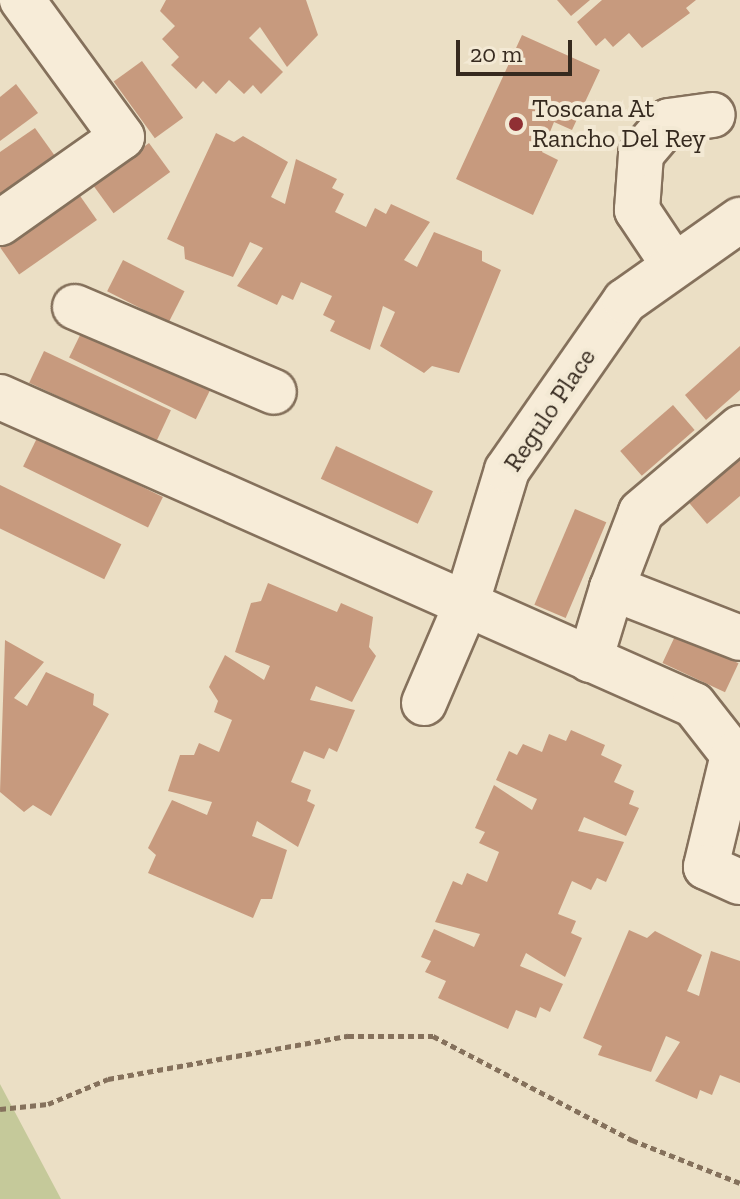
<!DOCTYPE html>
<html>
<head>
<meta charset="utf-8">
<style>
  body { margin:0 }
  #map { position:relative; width:740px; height:1199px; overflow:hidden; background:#ebdfc5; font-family:"Zilla Slab",serif }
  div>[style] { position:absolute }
  .green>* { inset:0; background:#c5c99a }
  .building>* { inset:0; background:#c79a7e; transform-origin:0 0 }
  .path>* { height:5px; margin-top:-2.5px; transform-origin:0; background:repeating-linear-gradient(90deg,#85715c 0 6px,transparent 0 10px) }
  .roads { filter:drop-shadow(2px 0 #85715c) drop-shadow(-2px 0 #85715c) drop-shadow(0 2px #85715c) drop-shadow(0 -2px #85715c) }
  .minor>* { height:44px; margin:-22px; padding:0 22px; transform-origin:22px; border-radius:22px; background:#f7ecd8 }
  .dots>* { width:22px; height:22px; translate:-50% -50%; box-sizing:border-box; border:4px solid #f3e9d4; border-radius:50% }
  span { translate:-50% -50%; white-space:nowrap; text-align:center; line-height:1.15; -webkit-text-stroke:8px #f3e9d4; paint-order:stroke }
  .poi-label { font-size:26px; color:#362a1f }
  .left { translate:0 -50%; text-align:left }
  .street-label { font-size:26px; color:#362a1f }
  .scale { position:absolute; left:456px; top:40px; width:116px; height:36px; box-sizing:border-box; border:4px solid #362a1f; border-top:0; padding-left:10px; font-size:24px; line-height:28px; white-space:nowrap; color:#362a1f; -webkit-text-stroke:6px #f3e9d4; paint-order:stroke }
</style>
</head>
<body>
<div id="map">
  <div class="green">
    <i style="clip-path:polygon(0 1084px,61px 1199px,0 1199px)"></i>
  </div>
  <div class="building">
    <i style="clip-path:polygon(166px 0,306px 0,318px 35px,287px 67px,260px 27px,249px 38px,283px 72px,261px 94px,253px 85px,244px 94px,229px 80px,216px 94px,203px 81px,196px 89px,171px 65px,179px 57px,162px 39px,175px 26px,160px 11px)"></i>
    <i style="clip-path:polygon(557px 0,590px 0,571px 16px)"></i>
    <i style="clip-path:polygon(602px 0,696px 0,686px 8px,690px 13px,642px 48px,629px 33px,613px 47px,605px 38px,596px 46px,577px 22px)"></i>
    <i style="clip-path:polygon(522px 35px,600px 70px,572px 130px,554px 122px,542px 152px,558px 160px,533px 215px,456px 179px)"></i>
    <i style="left:142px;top:61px;width:70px;height:35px;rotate:54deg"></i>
    <i style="clip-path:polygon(16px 84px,38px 113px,0 141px,0 97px)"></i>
    <i style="clip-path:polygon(35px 128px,55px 156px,0 195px,0 152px)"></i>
    <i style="clip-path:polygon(216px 133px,234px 142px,243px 136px,288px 162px,271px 197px,285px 204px,296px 159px,337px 179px,332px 188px,344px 194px,335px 212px,366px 227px,375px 208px,386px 214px,391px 204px,430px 222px,404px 260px,417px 267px,434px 232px,482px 251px,482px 261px,501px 270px,459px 373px,432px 366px,424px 373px,380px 346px,395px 312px,383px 306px,370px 350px,330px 331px,335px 321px,323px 315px,332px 296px,301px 282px,293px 300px,282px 295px,277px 305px,237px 286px,263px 248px,250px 242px,233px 277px,185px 259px,184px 247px,167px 239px)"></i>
    <i style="left:149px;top:143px;width:36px;height:70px;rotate:54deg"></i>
    <i style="left:78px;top:193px;width:33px;height:95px;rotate:55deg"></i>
    <i style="left:123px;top:260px;width:69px;height:35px;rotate:27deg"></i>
    <i style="left:84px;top:327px;width:141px;height:34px;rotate:26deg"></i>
    <i style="clip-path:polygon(740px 346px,740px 390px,706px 420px,685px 395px)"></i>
    <i style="left:44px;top:351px;width:140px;height:35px;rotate:25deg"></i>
    <i style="left:673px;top:405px;width:33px;height:70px;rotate:49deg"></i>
    <i style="left:38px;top:436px;width:139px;height:34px;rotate:26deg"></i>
    <i style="left:336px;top:446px;width:107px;height:36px;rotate:25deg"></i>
    <i style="clip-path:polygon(740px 455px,740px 496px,707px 524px,685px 498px)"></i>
    <i style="left:0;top:485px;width:135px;height:39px;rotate:26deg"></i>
    <i style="left:575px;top:509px;width:34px;height:104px;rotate:23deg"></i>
    <i style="clip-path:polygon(268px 583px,337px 612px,341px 603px,373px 617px,369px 647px,376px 656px,352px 702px,316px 686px,310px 700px,355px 710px,337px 752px,329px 748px,324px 759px,304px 751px,291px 782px,311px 790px,307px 801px,315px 805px,298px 847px,257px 821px,252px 836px,287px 850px,272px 899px,261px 899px,253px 918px,148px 873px,156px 855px,148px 848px,172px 800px,207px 815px,212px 802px,168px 791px,180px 755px,194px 755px,199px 743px,219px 752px,232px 720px,214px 712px,218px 701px,209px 687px,225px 655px,264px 680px,270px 666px,235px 652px,251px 603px,261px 601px)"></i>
    <i style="left:676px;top:634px;width:69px;height:32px;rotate:25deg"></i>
    <i style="clip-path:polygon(5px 640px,44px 662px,14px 698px,27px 706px,46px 672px,94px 694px,93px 705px,109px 714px,51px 816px,33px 805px,24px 812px,0 792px)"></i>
    <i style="clip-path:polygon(571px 730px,605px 745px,601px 755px,622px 765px,614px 782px,634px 791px,629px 804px,639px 808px,626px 836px,584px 817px,578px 831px,624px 842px,606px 882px,597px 878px,591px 890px,572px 881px,558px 914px,576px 921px,571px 933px,582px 938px,565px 977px,526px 953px,520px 966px,563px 984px,550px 1012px,540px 1007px,536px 1018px,516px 1010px,508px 1029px,438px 998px,446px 981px,425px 972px,431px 961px,421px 957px,434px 929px,474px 947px,480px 934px,435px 922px,453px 881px,462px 885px,467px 873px,487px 882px,499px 852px,479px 843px,485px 832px,475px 828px,494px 785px,532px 810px,537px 799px,496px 780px,509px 751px,517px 755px,523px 744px,542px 752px,549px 734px,566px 741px)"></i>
    <i style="clip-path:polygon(629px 930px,647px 938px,655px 931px,702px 955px,687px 991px,699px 996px,711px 951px,740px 961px,740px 1083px,720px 1075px,712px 1095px,700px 1090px,697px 1099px,655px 1081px,680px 1042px,666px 1036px,651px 1072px,598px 1055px,602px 1046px,583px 1038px)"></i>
  </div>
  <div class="path">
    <i style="left:0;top:1109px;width:48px;rotate:-5.9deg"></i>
    <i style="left:48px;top:1104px;width:65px;rotate:-22.6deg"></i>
    <i style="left:108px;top:1079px;width:244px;rotate:-10.2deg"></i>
    <i style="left:348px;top:1036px;width:85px"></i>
    <i style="left:433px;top:1036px;width:225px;rotate:27.6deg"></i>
    <i style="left:632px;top:1140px;width:116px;rotate:21.7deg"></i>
  </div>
  <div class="roads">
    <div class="minor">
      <i style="left:0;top:223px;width:149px;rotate:-35.2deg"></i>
      <i style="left:122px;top:137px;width:170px;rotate:-126.1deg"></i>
      <i style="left:673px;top:264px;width:65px;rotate:-123.7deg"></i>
      <i style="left:637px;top:210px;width:56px;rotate:-85.9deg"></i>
      <i style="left:641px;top:154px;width:43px;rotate:-49.7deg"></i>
      <i style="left:669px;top:121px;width:44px;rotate:-7.8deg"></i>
      <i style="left:75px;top:307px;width:216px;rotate:23.1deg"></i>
      <i style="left:0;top:397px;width:759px;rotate:23.93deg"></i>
      <i style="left:694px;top:705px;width:63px;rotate:52deg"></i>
      <i style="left:733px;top:755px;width:115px;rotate:103.6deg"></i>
      <i style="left:706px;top:867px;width:37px;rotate:24deg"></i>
      <i style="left:612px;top:588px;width:81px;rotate:-69.1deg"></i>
      <i style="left:641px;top:512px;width:130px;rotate:-40.3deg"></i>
      <i style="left:590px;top:660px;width:75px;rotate:-73deg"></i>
      <i style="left:612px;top:588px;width:137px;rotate:21.3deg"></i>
      <i style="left:424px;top:703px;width:107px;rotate:-66.8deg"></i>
      <i style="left:466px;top:605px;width:141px;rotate:-73.1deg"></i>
      <i style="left:507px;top:470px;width:206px;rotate:-55.1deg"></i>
      <i style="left:625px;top:301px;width:141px;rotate:-35.2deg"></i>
    </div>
  </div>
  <div class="dots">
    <i style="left:516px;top:124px;background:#903034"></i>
  </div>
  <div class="poi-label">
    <span class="left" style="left:532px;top:124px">Toscana At<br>Rancho Del Rey</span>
  </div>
  <div class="street-label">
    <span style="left:550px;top:410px;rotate:-56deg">Regulo Place</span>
  </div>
  <div class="scale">20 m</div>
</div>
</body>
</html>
